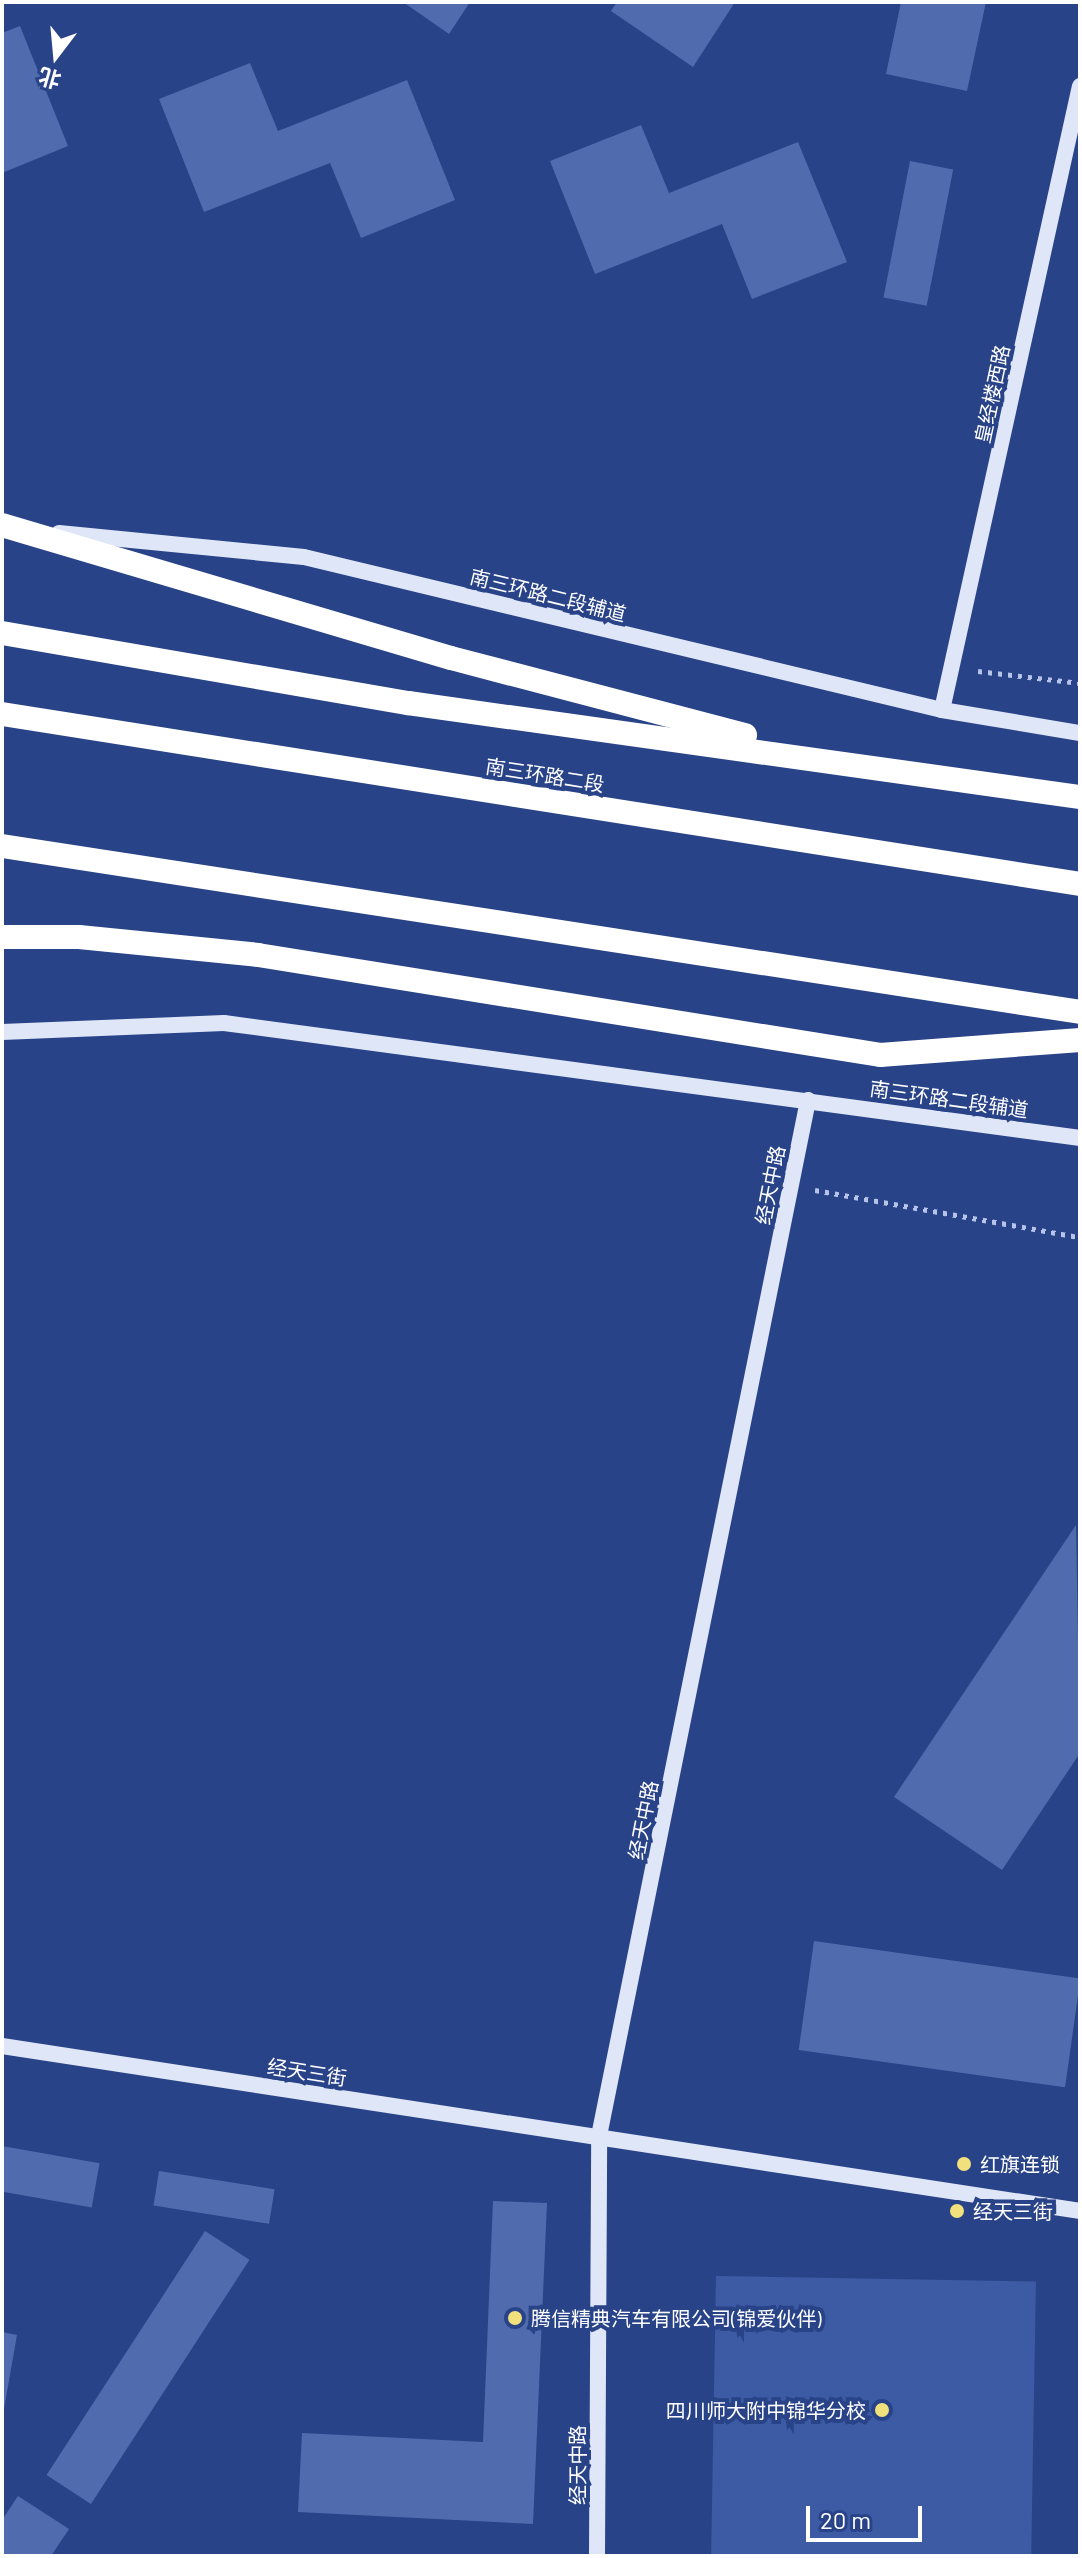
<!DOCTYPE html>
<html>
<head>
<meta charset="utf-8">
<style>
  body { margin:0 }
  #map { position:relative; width:1082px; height:2558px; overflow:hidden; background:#294388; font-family:Barlow,"Noto Sans SC",sans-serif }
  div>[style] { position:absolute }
  .green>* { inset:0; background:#3d5ba4; transform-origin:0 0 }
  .building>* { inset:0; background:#516baf; transform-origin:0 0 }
  .path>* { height:5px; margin-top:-2.5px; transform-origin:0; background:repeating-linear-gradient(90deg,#b5c4e8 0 4px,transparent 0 10px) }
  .secondary>* { height:16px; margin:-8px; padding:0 8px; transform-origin:8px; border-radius:8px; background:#dfe6f8 }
  .highway>* { height:24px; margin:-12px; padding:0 12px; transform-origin:12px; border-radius:12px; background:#fff }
  .highway-bridge>* { height:24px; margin:-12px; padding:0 12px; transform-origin:12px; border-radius:12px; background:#fff }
  .dots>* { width:22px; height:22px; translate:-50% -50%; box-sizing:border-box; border:4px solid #294388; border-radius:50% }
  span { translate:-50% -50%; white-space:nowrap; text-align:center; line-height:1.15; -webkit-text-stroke:8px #294388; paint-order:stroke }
  .street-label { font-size:20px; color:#fff }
  .poi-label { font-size:20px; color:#fff }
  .left { translate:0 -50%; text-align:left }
  .right { translate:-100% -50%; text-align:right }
  .frame { position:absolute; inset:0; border:4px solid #fff; pointer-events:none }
  .north { position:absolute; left:16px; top:16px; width:80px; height:80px; -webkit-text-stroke:6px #294388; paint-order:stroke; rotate:196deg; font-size:22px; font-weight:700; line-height:32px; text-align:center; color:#fff }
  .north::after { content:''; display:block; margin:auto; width:28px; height:36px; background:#fff; clip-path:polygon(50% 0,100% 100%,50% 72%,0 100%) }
  .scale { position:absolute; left:806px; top:2506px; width:116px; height:36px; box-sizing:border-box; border:4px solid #fff; border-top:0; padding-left:10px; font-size:24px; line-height:28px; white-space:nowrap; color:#fff; -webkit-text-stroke:6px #294388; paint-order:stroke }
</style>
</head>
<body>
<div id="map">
  <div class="green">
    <i style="left:716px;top:2276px;width:320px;height:280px;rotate:1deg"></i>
  </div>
  <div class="building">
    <i style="clip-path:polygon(403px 2px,470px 2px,449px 34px)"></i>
    <i style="clip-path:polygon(617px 2px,735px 2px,693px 67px,611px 11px)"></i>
    <i style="clip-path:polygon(901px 2px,986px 2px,967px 91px,886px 74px)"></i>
    <i style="clip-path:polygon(20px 26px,68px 146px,2px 173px,2px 33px)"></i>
    <i style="clip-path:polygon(250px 63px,278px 131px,407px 80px,455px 200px,361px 238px,330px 163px,204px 212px,159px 99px)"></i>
    <i style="clip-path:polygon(641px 125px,669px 193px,798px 142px,847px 262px,752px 299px,722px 224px,595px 274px,550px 161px)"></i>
    <i style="left:910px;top:161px;width:44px;height:139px;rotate:11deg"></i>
    <i style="clip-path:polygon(1076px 1525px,1080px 1753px,1002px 1870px,894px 1797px)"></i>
    <i style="left:814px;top:1941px;width:269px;height:110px;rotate:8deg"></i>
    <i style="left:2px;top:2146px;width:99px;height:45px;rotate:10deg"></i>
    <i style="left:159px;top:2171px;width:117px;height:35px;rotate:9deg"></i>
    <i style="clip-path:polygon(493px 2201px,547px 2203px,533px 2524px,298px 2512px,302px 2433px,483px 2442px)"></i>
    <i style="left:205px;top:2231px;width:53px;height:291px;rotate:33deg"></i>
    <i style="clip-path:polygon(2px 2332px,17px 2335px,4px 2409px,2px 2409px)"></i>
    <i style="clip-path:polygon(18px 2496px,69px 2529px,51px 2556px,2px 2556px,2px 2520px)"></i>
  </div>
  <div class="path">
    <i style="left:978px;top:671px;width:103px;rotate:6.7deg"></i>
    <i style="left:815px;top:1190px;width:269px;rotate:10.1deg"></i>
  </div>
  <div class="secondary">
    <i style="left:59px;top:533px;width:246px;rotate:5.6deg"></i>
    <i style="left:304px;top:557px;width:656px;rotate:13.49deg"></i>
    <i style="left:942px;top:710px;width:140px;rotate:9.5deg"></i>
    <i style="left:942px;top:710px;width:639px;rotate:-77.53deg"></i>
    <i style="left:2px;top:1032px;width:222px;rotate:-2.3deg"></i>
    <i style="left:224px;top:1023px;width:864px;rotate:7.65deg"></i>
    <i style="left:2px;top:2046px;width:1091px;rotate:8.7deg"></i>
    <i style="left:597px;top:2556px;width:420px;rotate:-89.7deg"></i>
    <i style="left:599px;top:2136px;width:1057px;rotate:-78.59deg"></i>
  </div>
  <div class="highway">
    <i style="left:2px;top:633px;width:412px;rotate:9.8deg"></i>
    <i style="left:408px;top:703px;width:679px;rotate:7.96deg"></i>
    <i style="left:451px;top:658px;width:304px;rotate:14.7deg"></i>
    <i style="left:2px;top:714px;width:1091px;rotate:8.96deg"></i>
    <i style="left:2px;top:846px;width:1091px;rotate:8.75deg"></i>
    <i style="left:2px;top:937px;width:77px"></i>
    <i style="left:79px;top:937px;width:180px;rotate:5.7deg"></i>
    <i style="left:258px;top:955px;width:630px;rotate:9.13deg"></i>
    <i style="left:880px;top:1055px;width:201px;rotate:-4.3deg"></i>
  </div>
  <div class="highway-bridge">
    <i style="left:2px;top:525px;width:468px;rotate:16.5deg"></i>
  </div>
  <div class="dots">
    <i style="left:964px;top:2164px;background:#f0e17c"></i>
    <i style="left:957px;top:2211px;background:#f0e17c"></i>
    <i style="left:515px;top:2318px;background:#f0e17c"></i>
    <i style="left:882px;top:2410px;background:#f0e17c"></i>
  </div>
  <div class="street-label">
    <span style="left:992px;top:394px;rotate:-78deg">皇经楼西路</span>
    <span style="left:548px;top:595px;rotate:14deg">南三环路二段辅道</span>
    <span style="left:545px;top:775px;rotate:9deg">南三环路二段</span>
    <span style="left:949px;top:1099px;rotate:8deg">南三环路二段辅道</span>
    <span style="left:770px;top:1185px;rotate:-79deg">经天中路</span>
    <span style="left:643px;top:1820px;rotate:-79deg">经天中路</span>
    <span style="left:307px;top:2072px;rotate:9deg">经天三街</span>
    <span style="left:577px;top:2465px;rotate:-90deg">经天中路</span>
  </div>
  <div class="poi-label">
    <span class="left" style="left:980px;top:2164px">红旗连锁</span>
    <span class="left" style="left:973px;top:2211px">经天三街</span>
    <span class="left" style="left:531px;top:2318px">腾信精典汽车有限公司(锦爱伙伴)</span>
    <span class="right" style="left:866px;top:2410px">四川师大附中锦华分校</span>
  </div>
  <div class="frame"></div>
  <div class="north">北</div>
  <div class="scale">20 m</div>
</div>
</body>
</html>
